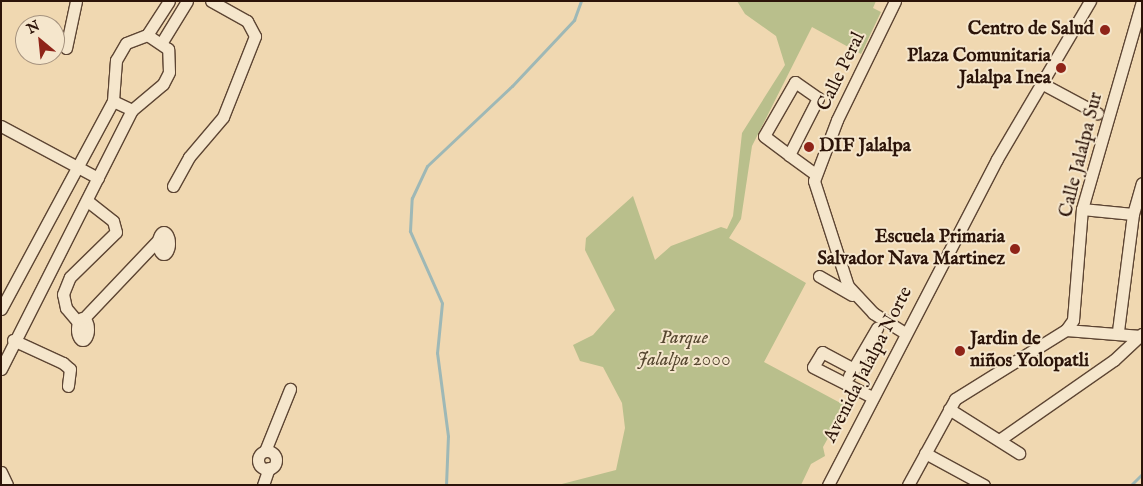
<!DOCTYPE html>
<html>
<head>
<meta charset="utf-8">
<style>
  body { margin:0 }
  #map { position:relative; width:1143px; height:486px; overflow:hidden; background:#f0d8b1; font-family:"IM FELL English",serif }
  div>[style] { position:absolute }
  .green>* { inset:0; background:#b9bf8c }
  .stream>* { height:3px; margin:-1.5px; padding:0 1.5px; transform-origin:1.5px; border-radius:1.5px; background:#9eb8b6 }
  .roads { filter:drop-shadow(1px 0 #5d4533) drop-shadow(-1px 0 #5d4533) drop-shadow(0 1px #5d4533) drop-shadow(0 -1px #5d4533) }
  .minor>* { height:11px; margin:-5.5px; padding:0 5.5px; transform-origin:5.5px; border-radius:5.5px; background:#f5e6cc }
  .minor>.ring { margin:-5.5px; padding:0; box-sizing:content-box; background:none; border:11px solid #f5e6cc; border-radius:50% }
  .dots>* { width:14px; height:14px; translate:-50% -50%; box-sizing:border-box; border:2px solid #f5e6cc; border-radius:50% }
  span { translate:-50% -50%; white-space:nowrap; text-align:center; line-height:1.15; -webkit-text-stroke:4px #f5e6cc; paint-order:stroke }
  .poi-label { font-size:19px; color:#2c1409; font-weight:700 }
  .right { translate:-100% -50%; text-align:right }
  .left { translate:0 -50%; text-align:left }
  .street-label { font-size:19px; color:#2c1409 }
  .park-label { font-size:19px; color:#564730; font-style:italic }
  .frame { position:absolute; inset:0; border:2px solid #2c1409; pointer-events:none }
  .north { position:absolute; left:15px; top:15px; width:50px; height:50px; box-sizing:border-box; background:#f5e6cc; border:1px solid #a5927e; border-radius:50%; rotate:332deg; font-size:14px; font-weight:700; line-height:20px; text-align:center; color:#2c1409 }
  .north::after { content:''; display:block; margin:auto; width:18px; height:22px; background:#8f2418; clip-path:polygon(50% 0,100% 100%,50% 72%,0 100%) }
</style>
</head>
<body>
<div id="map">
  <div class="green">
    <i style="clip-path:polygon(737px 1px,876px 1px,873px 8px,881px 12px,861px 54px,812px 27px,752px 146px,741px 219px,729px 238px,806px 283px,764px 362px,846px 406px,823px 447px,825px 456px,811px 464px,801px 485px,558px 485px,616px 470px,625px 428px,622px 403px,603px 367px,580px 361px,573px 345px,593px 335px,615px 310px,585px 250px,586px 238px,633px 196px,655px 260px,671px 246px,721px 227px,727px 229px,733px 216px,742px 133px,785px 65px,776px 36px,745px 14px)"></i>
  </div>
  <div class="stream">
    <i style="left:446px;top:485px;width:49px;rotate:-87.7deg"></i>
    <i style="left:448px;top:436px;width:84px;rotate:-97.5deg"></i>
    <i style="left:437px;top:353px;width:50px;rotate:-84.3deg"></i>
    <i style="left:442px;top:303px;width:79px;rotate:-114deg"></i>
    <i style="left:410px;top:231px;width:33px;rotate:-87deg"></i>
    <i style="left:412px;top:198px;width:35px;rotate:-65deg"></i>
    <i style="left:427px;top:166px;width:117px;rotate:-43.3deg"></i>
    <i style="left:512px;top:86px;width:91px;rotate:-46.8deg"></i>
    <i style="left:574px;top:20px;width:20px;rotate:-70deg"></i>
    <i style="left:1131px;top:485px;width:16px;rotate:-45deg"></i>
  </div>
  <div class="roads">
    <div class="minor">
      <i style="left:895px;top:1px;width:132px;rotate:116deg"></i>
      <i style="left:837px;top:120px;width:65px;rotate:110.7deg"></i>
      <i style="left:814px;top:181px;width:110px;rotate:72.1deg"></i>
      <i style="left:848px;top:286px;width:37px;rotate:47deg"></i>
      <i style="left:873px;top:313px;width:38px;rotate:32deg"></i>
      <i style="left:147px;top:35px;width:40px;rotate:-57.1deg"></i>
      <i style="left:162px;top:42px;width:48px;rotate:-58.6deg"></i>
      <i style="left:66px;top:48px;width:48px;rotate:-78deg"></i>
      <i style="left:1041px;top:83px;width:64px;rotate:28.2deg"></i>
      <i style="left:1px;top:126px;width:110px;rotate:28.2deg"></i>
      <i style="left:789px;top:155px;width:64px;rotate:-63deg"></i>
      <i style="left:818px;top:98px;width:28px;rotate:-145deg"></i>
      <i style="left:795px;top:82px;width:62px;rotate:119.9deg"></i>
      <i style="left:764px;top:136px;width:31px;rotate:37deg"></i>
      <i style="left:789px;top:155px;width:31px;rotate:36deg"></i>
      <i style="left:173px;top:186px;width:33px;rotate:-61deg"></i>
      <i style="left:189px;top:157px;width:52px;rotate:-49.6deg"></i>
      <i style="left:223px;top:117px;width:87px;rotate:-68.4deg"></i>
      <i style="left:255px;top:36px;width:17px;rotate:-118deg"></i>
      <i style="left:247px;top:21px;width:41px;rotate:-150.9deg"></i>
      <i style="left:1082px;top:209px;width:51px;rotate:5.6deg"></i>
      <i class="ring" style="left:158px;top:232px;width:-1px;height:-1px"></i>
      <i style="left:819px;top:276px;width:38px;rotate:30deg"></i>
      <i style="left:1px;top:309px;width:236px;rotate:-61.7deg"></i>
      <i class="ring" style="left:77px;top:318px;width:-1px;height:-1px"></i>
      <i style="left:84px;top:318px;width:109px;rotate:-46.5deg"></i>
      <i style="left:77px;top:321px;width:17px;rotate:-130deg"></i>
      <i style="left:66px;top:308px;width:14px;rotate:-102deg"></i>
      <i style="left:63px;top:294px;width:18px;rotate:-68deg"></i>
      <i style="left:70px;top:277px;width:64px;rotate:-44.4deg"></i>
      <i style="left:116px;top:232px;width:11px;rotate:-105deg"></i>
      <i style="left:113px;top:221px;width:33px;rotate:-142deg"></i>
      <i style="left:1066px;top:330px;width:75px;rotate:4.6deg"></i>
      <i style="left:1118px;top:331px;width:118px;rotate:-82.7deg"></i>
      <i style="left:1133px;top:214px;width:32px;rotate:-74deg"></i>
      <i style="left:13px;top:340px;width:55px;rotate:24.7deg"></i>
      <i style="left:63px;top:363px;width:9px;rotate:41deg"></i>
      <i style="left:70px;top:369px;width:17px;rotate:97deg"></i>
      <i style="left:1px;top:369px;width:290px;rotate:-63.2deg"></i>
      <i style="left:132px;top:110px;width:40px;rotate:-40deg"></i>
      <i style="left:163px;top:84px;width:13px;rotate:-63deg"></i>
      <i style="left:169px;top:72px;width:23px;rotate:-92deg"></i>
      <i style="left:168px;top:49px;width:25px;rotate:-146deg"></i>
      <i style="left:147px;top:35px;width:22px;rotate:159deg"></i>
      <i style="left:126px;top:43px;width:20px;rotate:120deg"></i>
      <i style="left:116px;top:60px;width:41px;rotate:94.2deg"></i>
      <i style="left:113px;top:101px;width:21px;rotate:25deg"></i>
      <i style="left:854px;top:369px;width:36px;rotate:-152deg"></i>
      <i style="left:822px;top:352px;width:17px;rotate:121deg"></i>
      <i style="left:813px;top:367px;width:66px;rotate:27deg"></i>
      <i style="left:849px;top:376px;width:56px;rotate:-59.7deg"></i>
      <i style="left:949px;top:409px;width:83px;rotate:32.2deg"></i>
      <i style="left:1002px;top:438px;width:136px;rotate:-34.9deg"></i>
      <i style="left:1114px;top:360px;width:38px;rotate:-43deg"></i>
      <i style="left:265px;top:451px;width:67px;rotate:-68deg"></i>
      <i class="ring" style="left:258px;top:451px;width:7px;height:7px"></i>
      <i style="left:925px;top:453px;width:67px;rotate:28.5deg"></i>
      <i style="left:1px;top:472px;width:14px;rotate:65deg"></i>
      <i style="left:263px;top:485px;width:18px;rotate:-71deg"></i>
      <i style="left:828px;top:485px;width:367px;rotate:-62.6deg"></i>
      <i style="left:997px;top:159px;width:183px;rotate:-59.5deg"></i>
      <i style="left:908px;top:485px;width:98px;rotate:-61.3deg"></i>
      <i style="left:955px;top:399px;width:131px;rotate:-31.9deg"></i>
      <i style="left:1066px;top:330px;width:12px;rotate:-55deg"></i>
      <i style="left:1073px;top:320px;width:111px;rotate:-85.4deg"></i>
      <i style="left:1082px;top:209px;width:216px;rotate:-73.9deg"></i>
    </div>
  </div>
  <div class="dots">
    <i style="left:1105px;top:30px;background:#8f2418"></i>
    <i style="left:1061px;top:68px;background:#8f2418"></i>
    <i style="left:809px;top:147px;background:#8f2418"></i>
    <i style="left:1015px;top:249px;background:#8f2418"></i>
    <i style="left:960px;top:351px;background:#8f2418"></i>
  </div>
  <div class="poi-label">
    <span class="right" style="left:1094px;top:30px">Centro de Salud</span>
    <span class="right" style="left:1051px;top:68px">Plaza Comunitaria<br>Jalalpa Inea</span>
    <span class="left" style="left:819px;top:147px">DIF Jalalpa</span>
    <span class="right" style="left:1005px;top:249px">Escuela Primaria<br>Salvador Nava Martinez</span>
    <span class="left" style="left:970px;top:351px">Jardin de<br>niños Yolopatli</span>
  </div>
  <div class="street-label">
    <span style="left:842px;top:72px;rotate:-64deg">Calle Peral</span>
    <span style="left:1082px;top:155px;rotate:-76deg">Calle Jalalpa Sur</span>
    <span style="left:869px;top:365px;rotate:-63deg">Avenida Jalalpa Norte</span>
  </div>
  <div class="park-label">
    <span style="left:684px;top:350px">Parque<br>Jalalpa 2000</span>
  </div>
  <div class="frame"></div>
  <div class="north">N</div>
</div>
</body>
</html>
